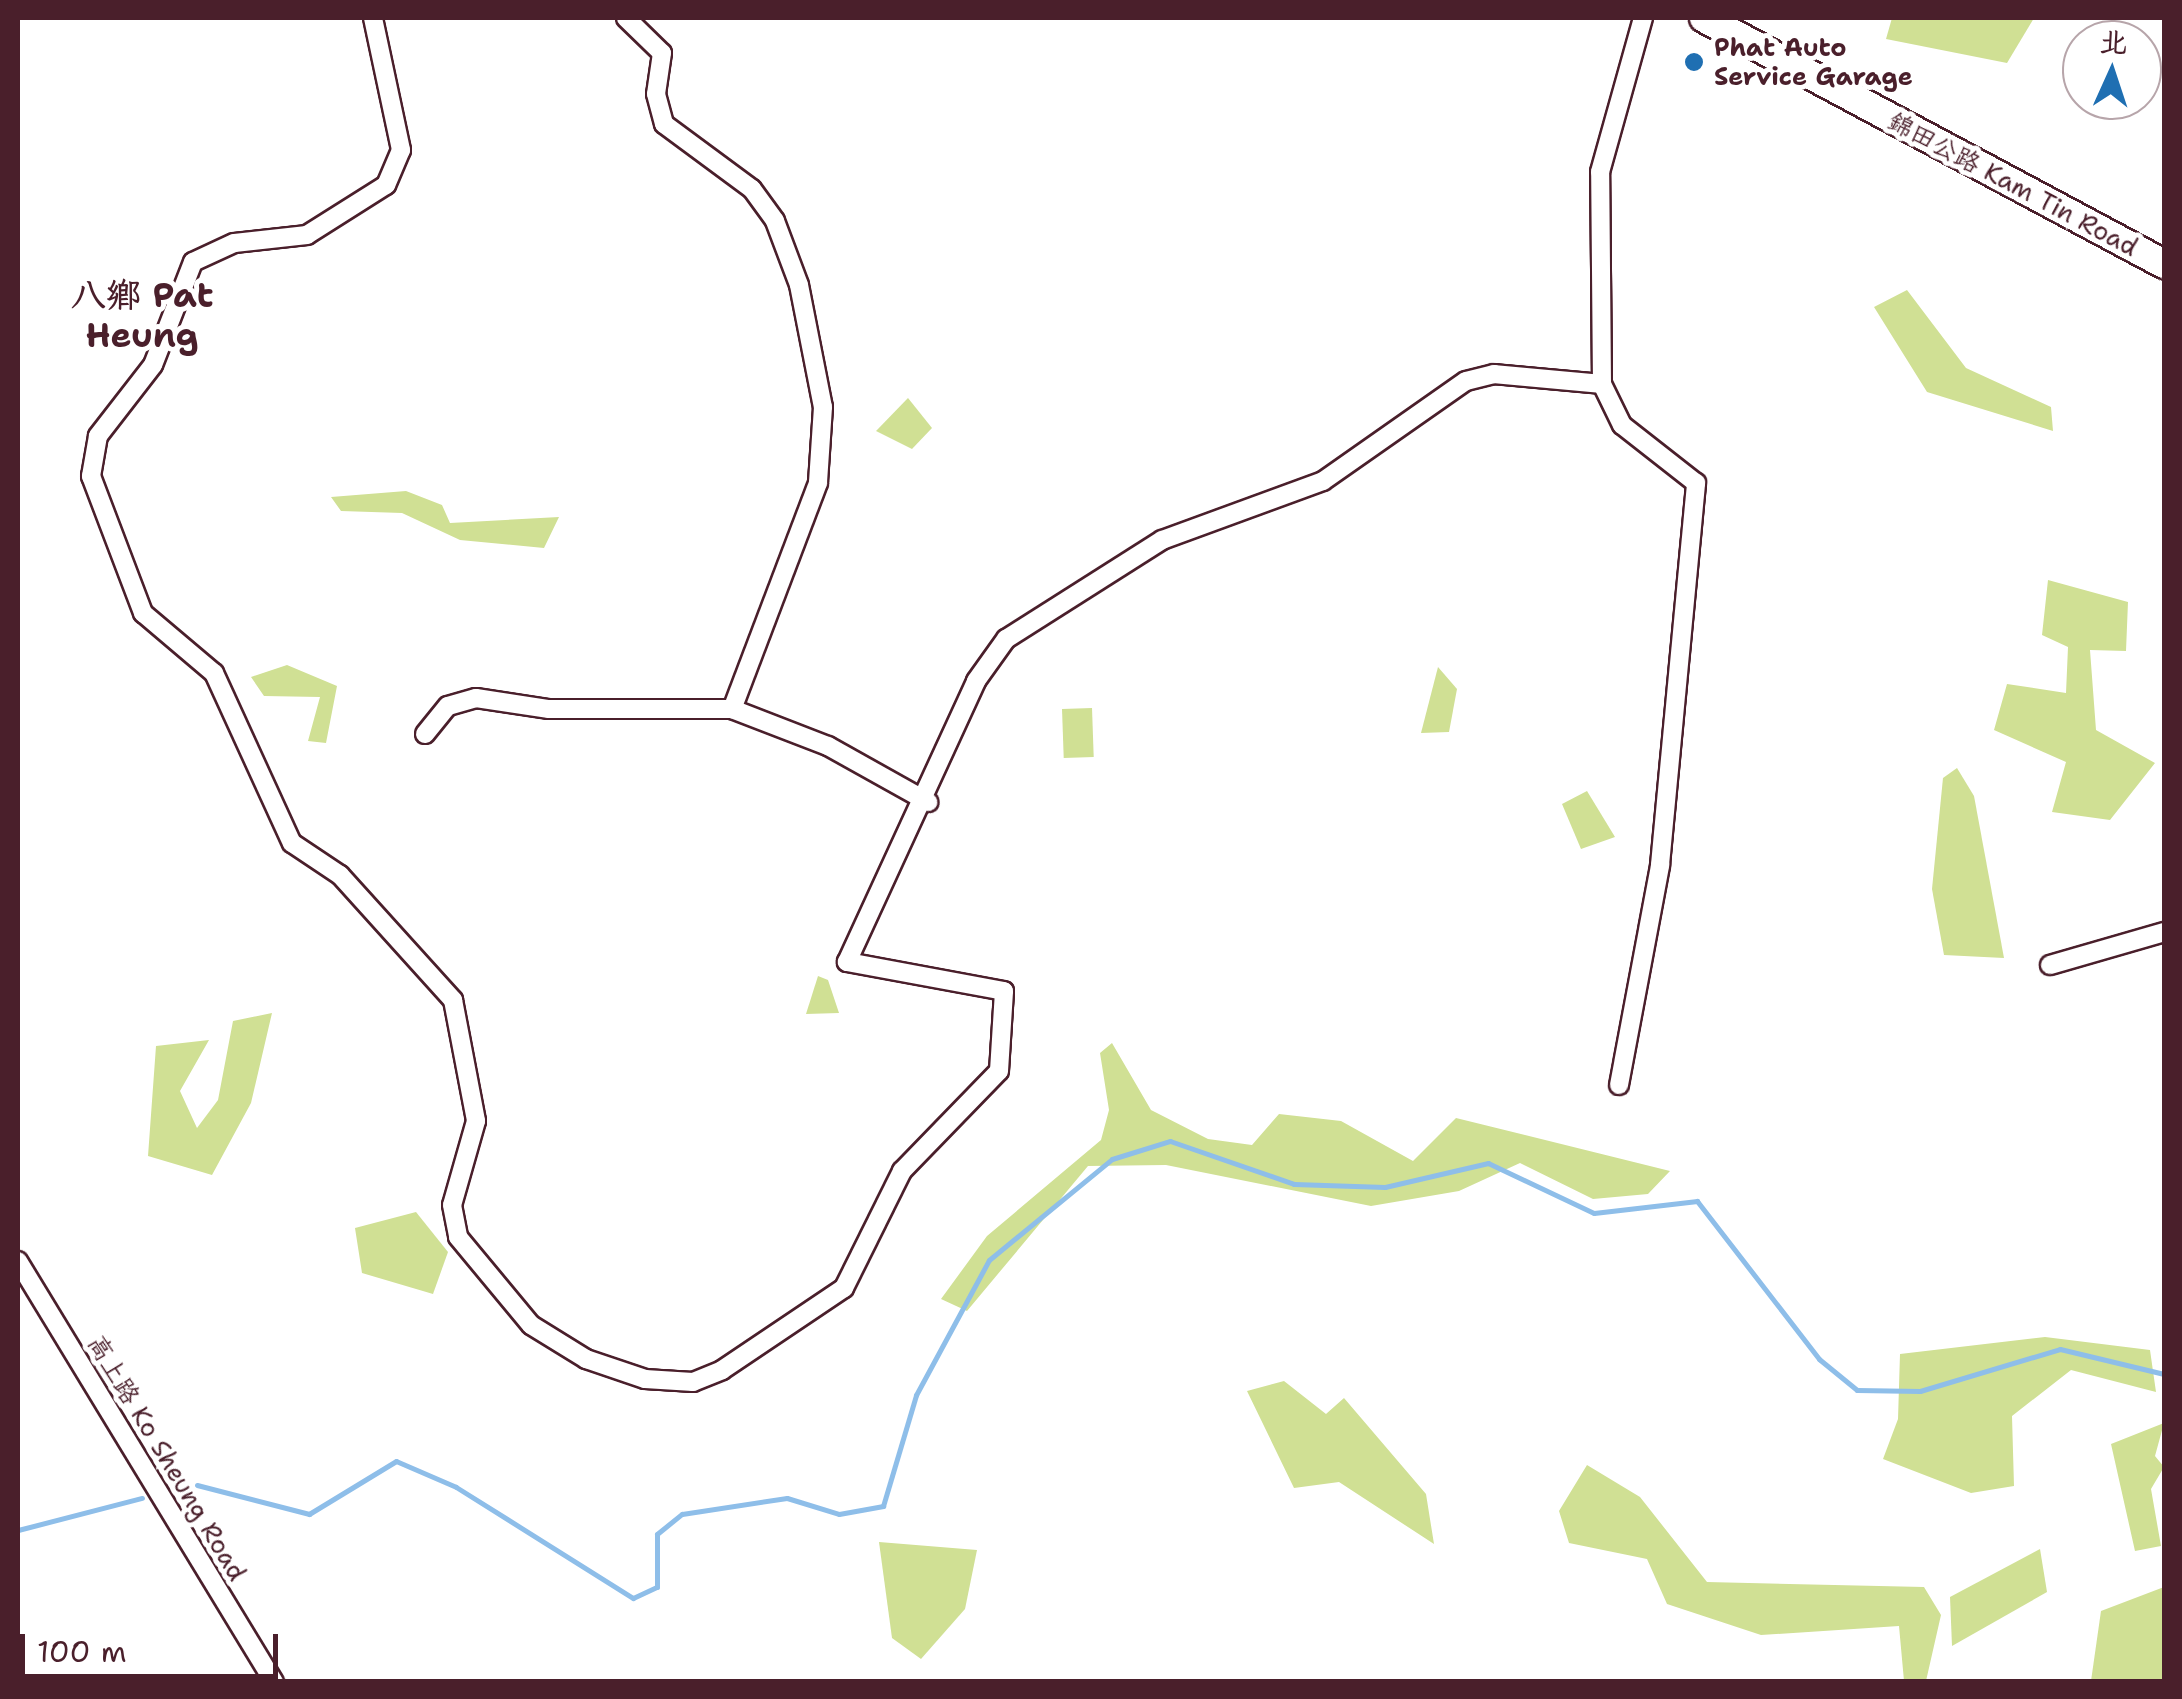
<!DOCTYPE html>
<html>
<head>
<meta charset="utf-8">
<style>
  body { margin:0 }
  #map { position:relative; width:2182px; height:1699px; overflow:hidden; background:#fff; font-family:"Shantell Sans","LXGW WenKai TC",sans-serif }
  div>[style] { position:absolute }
  .green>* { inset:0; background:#d0e094; transform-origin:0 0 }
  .stream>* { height:5px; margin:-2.5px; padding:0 2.5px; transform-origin:2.5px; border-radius:2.5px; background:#8ebee9 }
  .roads { filter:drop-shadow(2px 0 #4a1f2b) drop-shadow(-2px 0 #4a1f2b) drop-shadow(0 2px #4a1f2b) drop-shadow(0 -2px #4a1f2b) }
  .street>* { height:18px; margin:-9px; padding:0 9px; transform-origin:9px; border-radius:9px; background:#fff }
  .secondary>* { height:28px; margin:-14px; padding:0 14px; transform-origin:14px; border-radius:14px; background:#fff }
  .dots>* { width:28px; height:28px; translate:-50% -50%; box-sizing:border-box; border:5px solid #fff; border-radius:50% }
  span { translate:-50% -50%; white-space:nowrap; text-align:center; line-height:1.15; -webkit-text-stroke:10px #fff; paint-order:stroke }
  .poi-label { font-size:25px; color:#4a1f2b; font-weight:700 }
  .left { translate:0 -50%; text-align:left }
  .street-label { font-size:25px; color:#4a1f2b }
  .district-label { font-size:35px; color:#4a1f2b; font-weight:700 }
  .frame { position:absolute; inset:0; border:20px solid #4a1f2b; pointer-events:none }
  .north { position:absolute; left:2062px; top:20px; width:100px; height:100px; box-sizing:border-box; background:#fff; border:2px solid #b7a5aa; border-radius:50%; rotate:3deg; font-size:28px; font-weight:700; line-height:40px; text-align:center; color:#4a1f2b }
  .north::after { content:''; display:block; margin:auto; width:35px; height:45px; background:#1f6fb2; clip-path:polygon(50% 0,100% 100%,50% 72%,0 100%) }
  .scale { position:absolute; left:20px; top:1634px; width:258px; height:45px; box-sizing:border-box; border:5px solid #4a1f2b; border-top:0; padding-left:12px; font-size:30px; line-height:35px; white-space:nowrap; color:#4a1f2b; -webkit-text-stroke:8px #fff; paint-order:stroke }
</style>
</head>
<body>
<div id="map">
  <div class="green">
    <i style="clip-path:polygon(1892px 18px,2034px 18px,2007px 63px,1886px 39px)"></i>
    <i style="clip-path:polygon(1907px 290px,1966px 368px,2051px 407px,2053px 431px,1927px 392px,1874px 307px)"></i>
    <i style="clip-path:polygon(908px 398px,932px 428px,912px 449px,876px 431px)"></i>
    <i style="clip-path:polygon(406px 491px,442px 505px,450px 523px,559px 517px,544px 548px,460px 540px,402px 513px,341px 511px,331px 497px)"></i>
    <i style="clip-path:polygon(2048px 580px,2128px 602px,2126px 651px,2090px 650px,2096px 730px,2155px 763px,2110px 820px,2052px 812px,2066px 762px,1994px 730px,2007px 684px,2066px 693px,2068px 647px,2042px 635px)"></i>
    <i style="clip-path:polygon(287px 665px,337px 686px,326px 743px,308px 741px,320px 697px,264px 696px,251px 677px)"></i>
    <i style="clip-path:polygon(1438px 667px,1457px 689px,1449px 732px,1421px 733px)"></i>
    <i style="left:1092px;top:708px;width:49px;height:30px;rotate:88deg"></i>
    <i style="clip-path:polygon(1957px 768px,1974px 796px,2004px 958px,1944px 955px,1932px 889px,1943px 778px)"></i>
    <i style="clip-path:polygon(1587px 791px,1615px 837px,1581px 849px,1562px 804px)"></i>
    <i style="clip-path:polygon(818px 976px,828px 980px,839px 1013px,806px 1014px)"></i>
    <i style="clip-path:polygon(272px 1013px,251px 1103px,212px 1175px,148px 1156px,156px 1046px,209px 1040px,180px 1091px,197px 1128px,218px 1100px,233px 1021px)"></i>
    <i style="clip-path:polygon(1112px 1043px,1151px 1110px,1208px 1139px,1252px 1145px,1279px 1114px,1341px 1121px,1413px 1161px,1456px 1118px,1670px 1171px,1648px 1194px,1593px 1199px,1520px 1163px,1459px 1191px,1371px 1206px,1166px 1165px,1088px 1166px,967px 1311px,941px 1299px,987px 1236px,1101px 1140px,1109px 1110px,1100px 1053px)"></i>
    <i style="clip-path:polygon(416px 1212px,448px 1252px,433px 1294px,362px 1273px,355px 1228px)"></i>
    <i style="clip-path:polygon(2045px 1337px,2150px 1350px,2156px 1392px,2071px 1370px,2012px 1416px,2014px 1486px,1971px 1493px,1883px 1459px,1898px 1419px,1900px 1354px)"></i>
    <i style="clip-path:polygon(1284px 1381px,1326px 1414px,1344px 1398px,1426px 1494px,1434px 1544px,1339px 1482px,1294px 1488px,1247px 1391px)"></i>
    <i style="clip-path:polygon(2164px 1423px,2155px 1456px,2164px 1467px,2151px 1489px,2161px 1546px,2135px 1551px,2111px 1444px)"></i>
    <i style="clip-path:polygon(1587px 1465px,1640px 1497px,1707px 1582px,1924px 1587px,1941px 1615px,1926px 1681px,1904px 1681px,1899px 1626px,1761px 1635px,1667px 1604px,1647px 1559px,1569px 1543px,1559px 1511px)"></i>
    <i style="clip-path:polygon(879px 1542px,977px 1550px,965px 1609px,921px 1659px,892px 1638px)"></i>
    <i style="clip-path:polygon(2040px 1549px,2047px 1592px,1952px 1646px,1950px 1597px)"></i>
    <i style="clip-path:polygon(2164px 1587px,2164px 1681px,2091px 1681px,2101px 1611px)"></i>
  </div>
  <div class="stream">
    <i style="left:197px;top:1485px;width:116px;rotate:14.5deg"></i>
    <i style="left:309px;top:1514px;width:102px;rotate:-31.3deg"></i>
    <i style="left:396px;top:1461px;width:65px;rotate:23.4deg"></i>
    <i style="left:456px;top:1487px;width:209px;rotate:32.1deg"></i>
    <i style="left:633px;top:1598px;width:26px;rotate:-25deg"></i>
    <i style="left:657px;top:1587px;width:53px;rotate:-90deg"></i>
    <i style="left:657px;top:1534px;width:32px;rotate:-39deg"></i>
    <i style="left:682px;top:1514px;width:106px;rotate:-8.7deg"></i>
    <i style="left:787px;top:1498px;width:54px;rotate:17.1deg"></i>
    <i style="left:839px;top:1514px;width:45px;rotate:-10.3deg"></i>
    <i style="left:883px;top:1506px;width:116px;rotate:-73.4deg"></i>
    <i style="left:916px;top:1395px;width:153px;rotate:-61.6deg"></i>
    <i style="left:989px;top:1260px;width:159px;rotate:-39.4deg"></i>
    <i style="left:1112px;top:1159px;width:61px;rotate:-17.2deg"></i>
    <i style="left:1170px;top:1141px;width:131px;rotate:19.1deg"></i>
    <i style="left:1294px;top:1184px;width:91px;rotate:1.9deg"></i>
    <i style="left:1385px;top:1187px;width:106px;rotate:-13.1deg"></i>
    <i style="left:1488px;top:1163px;width:117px;rotate:25.3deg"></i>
    <i style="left:1594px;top:1213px;width:104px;rotate:-6.6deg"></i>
    <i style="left:1697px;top:1201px;width:200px;rotate:52.3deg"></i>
    <i style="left:1819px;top:1359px;width:49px;rotate:39.2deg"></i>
    <i style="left:1857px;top:1390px;width:63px;rotate:0.9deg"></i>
    <i style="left:1920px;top:1391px;width:146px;rotate:-16.7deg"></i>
    <i style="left:2060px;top:1349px;width:107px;rotate:13.5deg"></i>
    <i style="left:18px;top:1530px;width:128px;rotate:-14.5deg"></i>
  </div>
  <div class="roads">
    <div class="street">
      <i style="left:373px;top:18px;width:135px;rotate:78deg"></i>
      <i style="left:401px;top:150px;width:38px;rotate:113deg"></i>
      <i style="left:386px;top:185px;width:93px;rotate:147.7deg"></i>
      <i style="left:307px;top:235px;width:73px;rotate:173.7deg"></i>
      <i style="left:234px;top:243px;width:45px;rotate:155.1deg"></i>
      <i style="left:193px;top:262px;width:110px;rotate:111.2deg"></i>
      <i style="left:153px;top:365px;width:90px;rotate:127.8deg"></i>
      <i style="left:98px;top:436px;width:41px;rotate:99.9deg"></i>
      <i style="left:91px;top:476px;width:147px;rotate:69.2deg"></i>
      <i style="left:143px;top:613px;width:93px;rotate:40.2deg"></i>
      <i style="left:214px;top:673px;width:187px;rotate:65.4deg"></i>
      <i style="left:292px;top:843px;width:58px;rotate:33.7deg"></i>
      <i style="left:340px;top:875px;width:169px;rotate:47.9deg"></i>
      <i style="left:453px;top:1000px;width:123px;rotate:79.2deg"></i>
      <i style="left:476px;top:1121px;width:87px;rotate:105.9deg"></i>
      <i style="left:452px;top:1205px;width:33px;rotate:79deg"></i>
      <i style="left:458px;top:1237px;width:114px;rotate:50.3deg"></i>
      <i style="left:531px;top:1325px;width:65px;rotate:31.7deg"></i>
      <i style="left:586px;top:1359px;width:62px;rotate:18.7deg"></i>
      <i style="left:645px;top:1379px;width:48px;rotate:3.6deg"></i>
      <i style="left:693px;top:1382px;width:31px;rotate:-22deg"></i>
      <i style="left:722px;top:1370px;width:147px;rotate:-33.9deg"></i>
      <i style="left:844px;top:1288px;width:131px;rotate:-63.6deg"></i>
      <i style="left:902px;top:1171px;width:139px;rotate:-45.9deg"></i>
      <i style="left:999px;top:1071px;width:80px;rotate:-86.4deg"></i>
      <i style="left:1004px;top:991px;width:160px;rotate:-169.5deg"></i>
      <i style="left:847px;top:962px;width:309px;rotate:-65.3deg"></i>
      <i style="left:976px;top:681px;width:52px;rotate:-54.5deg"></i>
      <i style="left:1006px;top:639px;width:185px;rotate:-32.4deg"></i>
      <i style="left:1162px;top:540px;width:171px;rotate:-20.1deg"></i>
      <i style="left:1323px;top:481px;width:174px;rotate:-35deg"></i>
      <i style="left:1466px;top:381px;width:29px;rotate:-14deg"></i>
      <i style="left:1494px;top:374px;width:108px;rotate:5.3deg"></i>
      <i style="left:626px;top:18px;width:50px;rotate:44.2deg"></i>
      <i style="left:662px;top:53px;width:41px;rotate:98.3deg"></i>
      <i style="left:656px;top:94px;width:31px;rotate:75deg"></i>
      <i style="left:664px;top:124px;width:109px;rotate:36.5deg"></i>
      <i style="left:752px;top:189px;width:39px;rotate:54deg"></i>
      <i style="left:775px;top:221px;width:68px;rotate:69.4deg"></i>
      <i style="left:799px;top:285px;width:124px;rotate:78.9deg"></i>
      <i style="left:823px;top:407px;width:76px;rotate:93.8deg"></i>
      <i style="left:818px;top:483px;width:242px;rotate:110.8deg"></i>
      <i style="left:425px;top:734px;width:36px;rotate:-51deg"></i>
      <i style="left:448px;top:706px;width:29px;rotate:-16deg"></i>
      <i style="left:476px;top:698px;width:74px;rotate:8.6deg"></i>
      <i style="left:549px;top:709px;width:183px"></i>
      <i style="left:732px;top:709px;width:103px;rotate:21.1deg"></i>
      <i style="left:828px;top:746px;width:115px;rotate:29.2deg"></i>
      <i style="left:2050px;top:965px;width:119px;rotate:-16.1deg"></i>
      <i style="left:1619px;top:1085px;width:224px;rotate:-79.4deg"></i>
      <i style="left:1660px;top:865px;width:384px;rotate:-84.6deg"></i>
      <i style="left:1696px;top:483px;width:94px;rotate:-141.9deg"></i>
      <i style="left:1622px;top:425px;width:46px;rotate:-116deg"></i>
      <i style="left:1602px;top:384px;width:212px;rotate:-90.5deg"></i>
      <i style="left:1600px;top:172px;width:160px;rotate:-74.4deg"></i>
      <i style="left:18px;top:1261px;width:493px;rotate:58.7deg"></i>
    </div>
    <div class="secondary">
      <i style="left:1704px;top:18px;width:522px;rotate:28.14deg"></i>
    </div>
  </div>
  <div class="dots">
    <i style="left:1694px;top:62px;background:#1f6fb2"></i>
  </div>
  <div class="poi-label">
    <span class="left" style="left:1714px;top:62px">Phat Auto<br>Service Garage</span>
  </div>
  <div class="street-label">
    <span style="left:2013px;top:184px;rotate:28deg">錦田公路 Kam Tin Road</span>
    <span style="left:167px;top:1458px;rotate:59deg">高上路 Ko Sheung Road</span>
  </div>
  <div class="district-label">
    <span style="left:142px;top:315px">八鄉 Pat<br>Heung</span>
  </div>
  <div class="frame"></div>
  <div class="north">北</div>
  <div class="scale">100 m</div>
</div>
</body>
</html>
